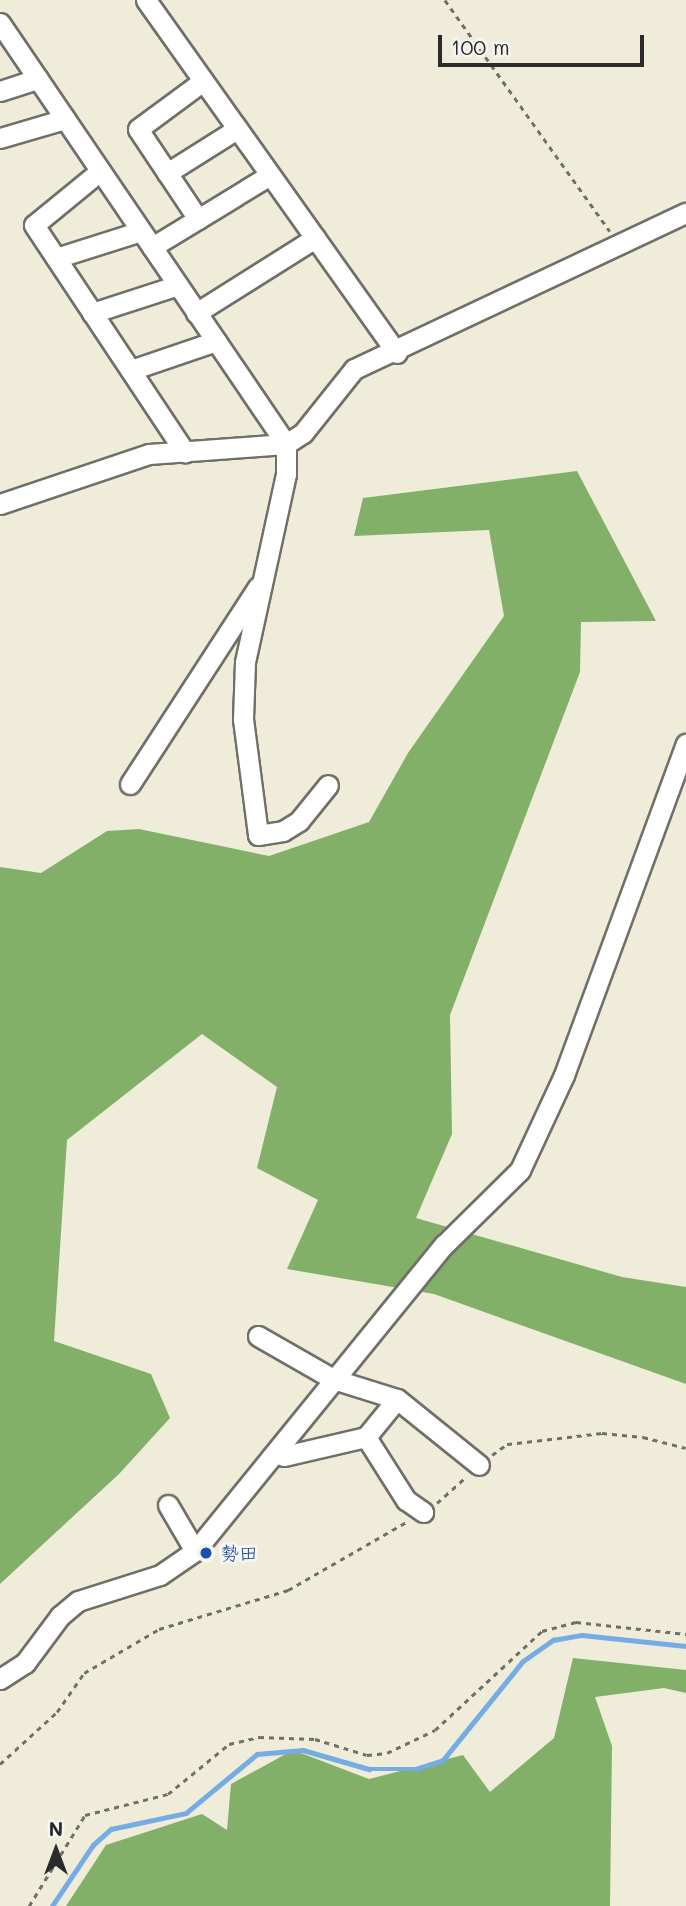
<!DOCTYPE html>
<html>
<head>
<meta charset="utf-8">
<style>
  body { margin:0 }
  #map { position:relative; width:686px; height:1906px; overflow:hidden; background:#efecd9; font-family:Mali,"Klee One",sans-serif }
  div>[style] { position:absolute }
  .forest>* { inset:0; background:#83b068 }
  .stream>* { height:4.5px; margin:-2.25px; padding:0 2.25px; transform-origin:2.25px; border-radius:2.25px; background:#74ace3 }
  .path>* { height:2.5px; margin-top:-1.25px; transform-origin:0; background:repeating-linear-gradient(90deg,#706f68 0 5px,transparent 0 10px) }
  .roads { filter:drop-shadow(2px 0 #706f68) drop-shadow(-2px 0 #706f68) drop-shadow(0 2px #706f68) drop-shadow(0 -2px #706f68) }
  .minor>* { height:19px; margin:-9.5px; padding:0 9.5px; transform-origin:9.5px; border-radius:9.5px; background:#fff }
  .dots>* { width:19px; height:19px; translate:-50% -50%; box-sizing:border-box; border:4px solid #f6f6f2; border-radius:50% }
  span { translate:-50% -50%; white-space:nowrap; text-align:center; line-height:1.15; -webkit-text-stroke:6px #f6f6f2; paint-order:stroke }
  .transit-label { font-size:19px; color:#164399 }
  .left { translate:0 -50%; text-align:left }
  .north { position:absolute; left:21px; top:1815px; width:70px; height:70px; -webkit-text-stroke:5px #f6f6f2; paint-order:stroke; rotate:0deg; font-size:19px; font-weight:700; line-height:28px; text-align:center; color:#2b2b2b }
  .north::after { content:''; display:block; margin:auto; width:24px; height:32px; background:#2b2b2b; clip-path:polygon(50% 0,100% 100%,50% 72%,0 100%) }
  .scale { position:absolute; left:438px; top:35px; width:206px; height:32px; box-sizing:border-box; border:4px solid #2b2b2b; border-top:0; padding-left:9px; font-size:21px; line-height:24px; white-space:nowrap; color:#2b2b2b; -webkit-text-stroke:5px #f6f6f2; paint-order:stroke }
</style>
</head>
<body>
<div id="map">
  <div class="forest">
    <i style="clip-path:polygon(577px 471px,656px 621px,581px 622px,580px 672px,450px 1015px,452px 1134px,416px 1218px,622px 1277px,686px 1287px,686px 1384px,434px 1294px,287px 1269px,318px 1200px,257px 1168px,277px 1087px,202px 1034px,67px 1140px,54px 1341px,151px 1374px,170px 1418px,119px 1474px,0 1584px,0 867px,41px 873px,107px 831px,139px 829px,269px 856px,369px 822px,408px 753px,504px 616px,489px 530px,354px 536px,363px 498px)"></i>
    <i style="clip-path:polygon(573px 1658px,686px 1670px,686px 1693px,664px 1688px,595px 1697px,612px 1746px,610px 1906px,66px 1906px,106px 1845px,202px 1814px,227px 1830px,231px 1784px,293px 1750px,369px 1779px,463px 1755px,490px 1792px,554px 1738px)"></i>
  </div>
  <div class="stream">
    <i style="left:52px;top:1906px;width:73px;rotate:-56.1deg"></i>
    <i style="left:93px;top:1845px;width:24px;rotate:-42deg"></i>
    <i style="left:111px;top:1829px;width:77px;rotate:-12deg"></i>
    <i style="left:186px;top:1813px;width:92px;rotate:-39.7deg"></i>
    <i style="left:257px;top:1754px;width:46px;rotate:-5deg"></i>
    <i style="left:303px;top:1750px;width:69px;rotate:16.1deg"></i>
    <i style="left:369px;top:1769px;width:47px"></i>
    <i style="left:416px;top:1769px;width:28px;rotate:-18deg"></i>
    <i style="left:443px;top:1760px;width:127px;rotate:-51.1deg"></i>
    <i style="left:523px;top:1661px;width:37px;rotate:-35deg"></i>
    <i style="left:553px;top:1640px;width:29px;rotate:-10deg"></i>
    <i style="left:582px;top:1635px;width:105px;rotate:6deg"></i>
  </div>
  <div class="path">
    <i style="left:445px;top:0;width:284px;rotate:54.5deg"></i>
    <i style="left:492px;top:1455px;width:19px;rotate:-36deg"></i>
    <i style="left:507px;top:1444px;width:96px;rotate:-6.6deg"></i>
    <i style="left:602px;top:1433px;width:41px;rotate:5.6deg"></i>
    <i style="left:643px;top:1437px;width:44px;rotate:14.3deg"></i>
    <i style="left:437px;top:1503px;width:39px;rotate:-42deg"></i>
    <i style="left:0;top:1764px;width:77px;rotate:-42.4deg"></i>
    <i style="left:57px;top:1712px;width:47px;rotate:-55.3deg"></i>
    <i style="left:84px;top:1673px;width:87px;rotate:-30.4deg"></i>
    <i style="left:159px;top:1629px;width:135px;rotate:-16.8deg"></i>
    <i style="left:288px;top:1590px;width:138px;rotate:-29.9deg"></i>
    <i style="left:29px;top:1906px;width:107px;rotate:-58.4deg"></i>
    <i style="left:85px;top:1815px;width:86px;rotate:-14.2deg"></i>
    <i style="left:168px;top:1794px;width:79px;rotate:-39.3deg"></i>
    <i style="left:229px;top:1744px;width:31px;rotate:-13deg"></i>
    <i style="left:259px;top:1737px;width:56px;rotate:2deg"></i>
    <i style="left:315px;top:1739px;width:54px;rotate:17.1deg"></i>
    <i style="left:367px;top:1755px;width:20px;rotate:-6deg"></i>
    <i style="left:387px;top:1753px;width:53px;rotate:-25.6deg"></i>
    <i style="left:435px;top:1730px;width:146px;rotate:-42.8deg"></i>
    <i style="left:542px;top:1631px;width:35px;rotate:-15deg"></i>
    <i style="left:576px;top:1622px;width:111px;rotate:6.2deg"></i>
  </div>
  <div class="roads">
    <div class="minor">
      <i style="left:146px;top:0;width:433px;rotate:54.6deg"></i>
      <i style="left:0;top:23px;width:509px;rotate:55.81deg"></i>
      <i style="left:286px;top:444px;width:30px;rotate:90deg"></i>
      <i style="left:286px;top:474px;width:192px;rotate:102.3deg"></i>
      <i style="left:245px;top:662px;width:57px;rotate:92deg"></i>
      <i style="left:243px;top:719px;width:117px;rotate:82.6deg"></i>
      <i style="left:258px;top:835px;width:25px;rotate:-9deg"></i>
      <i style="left:283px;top:831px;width:19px;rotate:-32deg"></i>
      <i style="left:299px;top:821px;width:46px;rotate:-51.1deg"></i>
      <i style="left:0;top:91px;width:40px;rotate:-18deg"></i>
      <i style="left:0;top:138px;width:68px;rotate:-16.3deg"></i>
      <i style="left:100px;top:171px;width:85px;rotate:140.7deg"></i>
      <i style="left:34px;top:225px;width:273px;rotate:56.4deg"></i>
      <i style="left:167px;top:173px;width:83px;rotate:-32.2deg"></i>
      <i style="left:198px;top:219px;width:108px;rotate:-123.7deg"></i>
      <i style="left:138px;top:129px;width:81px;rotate:-36.4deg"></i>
      <i style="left:152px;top:247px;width:138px;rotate:-31.4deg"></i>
      <i style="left:56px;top:258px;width:89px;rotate:-17.6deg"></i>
      <i style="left:92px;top:313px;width:90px;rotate:-18deg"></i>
      <i style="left:196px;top:313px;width:141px;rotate:-32.2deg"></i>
      <i style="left:131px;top:370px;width:90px;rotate:-18.8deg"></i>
      <i style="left:0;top:504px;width:157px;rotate:-18.6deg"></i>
      <i style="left:149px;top:454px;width:137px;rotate:-4.2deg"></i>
      <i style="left:286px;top:444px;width:20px;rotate:-33deg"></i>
      <i style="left:303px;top:433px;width:82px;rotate:-51.4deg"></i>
      <i style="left:354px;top:369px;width:367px;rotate:-25.2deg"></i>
      <i style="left:130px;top:784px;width:235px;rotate:-57deg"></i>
      <i style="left:258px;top:1336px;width:86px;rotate:29.8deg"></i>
      <i style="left:333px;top:1379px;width:67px;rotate:17.4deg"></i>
      <i style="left:397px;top:1399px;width:105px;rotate:38.8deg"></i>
      <i style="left:366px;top:1437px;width:75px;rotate:57.6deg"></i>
      <i style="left:406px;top:1500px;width:21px;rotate:35deg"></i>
      <i style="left:275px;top:1453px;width:9px;rotate:18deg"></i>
      <i style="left:284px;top:1456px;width:84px;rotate:-13deg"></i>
      <i style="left:366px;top:1437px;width:49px;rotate:-50.8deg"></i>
      <i style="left:168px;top:1505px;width:53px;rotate:59.6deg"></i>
      <i style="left:0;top:1679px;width:30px;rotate:-33deg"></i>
      <i style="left:25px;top:1663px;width:59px;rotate:-53.3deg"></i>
      <i style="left:60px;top:1616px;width:23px;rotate:-40deg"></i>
      <i style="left:78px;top:1601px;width:86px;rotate:-17.6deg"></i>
      <i style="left:160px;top:1575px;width:42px;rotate:-34.4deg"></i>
      <i style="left:195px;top:1551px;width:395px;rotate:-50.9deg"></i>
      <i style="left:444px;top:1245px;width:107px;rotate:-44.6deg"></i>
      <i style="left:520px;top:1170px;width:105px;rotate:-65.1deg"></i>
      <i style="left:564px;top:1075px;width:353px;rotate:-69.8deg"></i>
    </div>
  </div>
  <div class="dots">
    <i style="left:206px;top:1553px;background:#1a4fb4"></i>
  </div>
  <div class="transit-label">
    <span class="left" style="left:220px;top:1553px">勢田</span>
  </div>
  <div class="north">N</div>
  <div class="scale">100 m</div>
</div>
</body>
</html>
